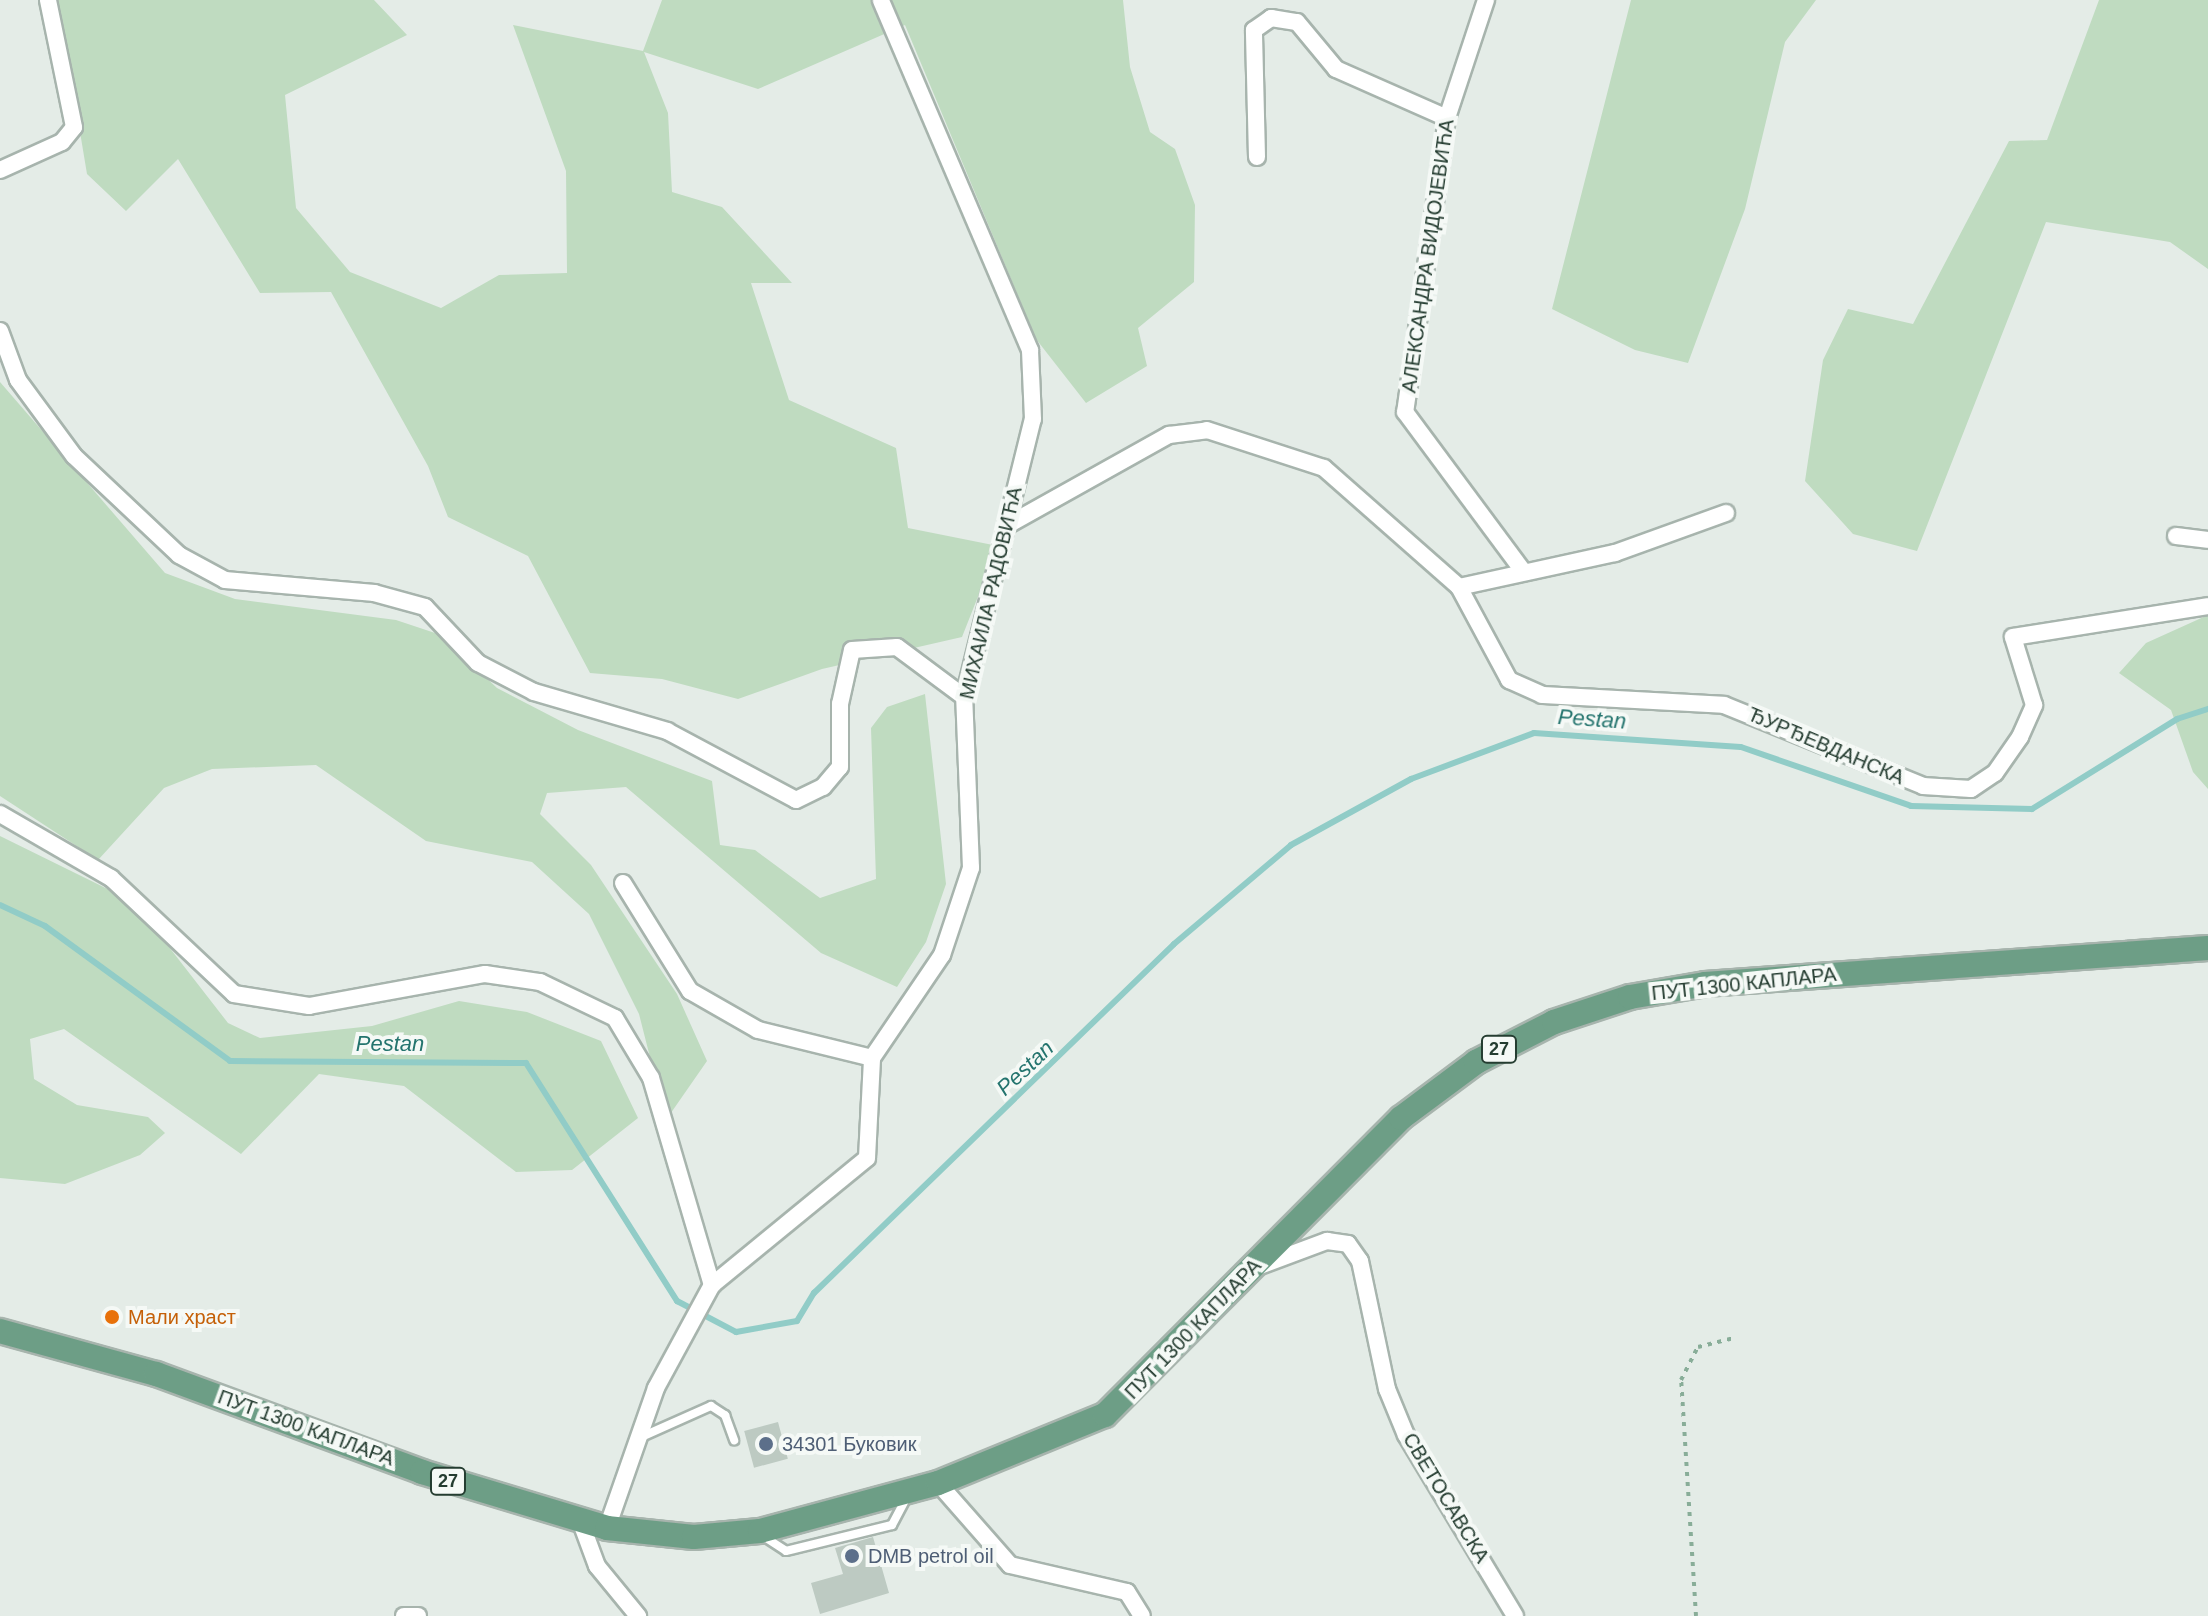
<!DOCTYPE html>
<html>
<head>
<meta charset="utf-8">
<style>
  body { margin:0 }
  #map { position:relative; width:2208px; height:1616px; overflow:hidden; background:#e4ece7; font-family:Helvetica,sans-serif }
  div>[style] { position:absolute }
  .green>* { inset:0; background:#bfdbc0 }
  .stream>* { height:6px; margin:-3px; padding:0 3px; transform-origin:3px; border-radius:3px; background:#91ccc7 }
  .building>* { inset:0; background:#bdcac2; transform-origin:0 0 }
  .path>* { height:4px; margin-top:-2px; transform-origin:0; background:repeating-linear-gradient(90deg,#88ad98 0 4px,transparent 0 10px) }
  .roads { filter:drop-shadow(2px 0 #a7b4ad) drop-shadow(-2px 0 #a7b4ad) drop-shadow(0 2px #a7b4ad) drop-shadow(0 -2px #a7b4ad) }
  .service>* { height:8px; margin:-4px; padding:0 4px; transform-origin:4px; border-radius:4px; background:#fff }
  .minor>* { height:16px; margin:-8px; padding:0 8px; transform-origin:8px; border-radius:8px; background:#fff }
  .primary>* { height:24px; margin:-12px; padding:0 12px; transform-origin:12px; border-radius:12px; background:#6d9e86 }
  .dots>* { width:22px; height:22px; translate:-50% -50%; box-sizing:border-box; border:4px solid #f5f9f6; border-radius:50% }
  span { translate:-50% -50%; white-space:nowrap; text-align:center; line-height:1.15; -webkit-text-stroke:8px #f5f9f6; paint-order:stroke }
  .shield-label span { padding:2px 6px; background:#f5f9f6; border:2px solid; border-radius:6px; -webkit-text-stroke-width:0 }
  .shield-label { font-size:18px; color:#253d31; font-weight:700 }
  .street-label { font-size:20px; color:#253d31 }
  .food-label { font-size:20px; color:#c56008 }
  .left { translate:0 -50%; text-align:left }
  .service-label { font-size:20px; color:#4e5e75 }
  .water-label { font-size:22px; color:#24746e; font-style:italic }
</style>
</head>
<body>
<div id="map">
  <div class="green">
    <i style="clip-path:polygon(58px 0,374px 0,407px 35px,285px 95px,296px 208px,350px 272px,441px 308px,499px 275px,567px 273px,566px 171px,513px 25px,643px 51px,662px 0,1123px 0,1130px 67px,1150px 132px,1175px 149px,1195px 205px,1194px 282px,1138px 328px,1147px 366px,1086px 403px,1036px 339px,905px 25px,758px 89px,644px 52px,668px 113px,672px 192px,722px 207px,792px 283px,751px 283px,789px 400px,896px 448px,908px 528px,998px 546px,962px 637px,822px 669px,738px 699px,662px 679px,590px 673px,528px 556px,448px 517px,428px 466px,331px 292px,260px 293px,178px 159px,126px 211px,87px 174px)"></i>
    <i style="clip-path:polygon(1631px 0,1816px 0,1785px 42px,1745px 209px,1688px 363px,1635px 350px,1552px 309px)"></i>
    <i style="clip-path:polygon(2099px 0,2208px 0,2208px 269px,2170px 242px,2046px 222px,1917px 551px,1853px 534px,1805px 481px,1823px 360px,1848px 309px,1913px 324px,2009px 141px,2047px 140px)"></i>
    <i style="clip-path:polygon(0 382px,165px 573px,235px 599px,396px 620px,441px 635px,497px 688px,578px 730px,712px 781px,720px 845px,755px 850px,820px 898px,876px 879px,871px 728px,887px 707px,925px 694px,946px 884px,926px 942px,897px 987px,821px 953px,626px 787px,547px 793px,540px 814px,591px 865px,677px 994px,707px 1061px,666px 1120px,639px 1014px,589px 914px,532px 862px,426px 841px,316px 765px,212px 769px,164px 788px,98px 860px,0 796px)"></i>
    <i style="clip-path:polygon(2208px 615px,2208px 789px,2193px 772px,2171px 710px,2119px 673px,2146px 643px)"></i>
    <i style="clip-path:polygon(0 836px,134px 902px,228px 1023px,260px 1038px,372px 1026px,459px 1001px,527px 1012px,601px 1041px,638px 1118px,572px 1170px,516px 1172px,404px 1086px,319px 1074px,241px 1154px,64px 1029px,30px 1039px,34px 1079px,77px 1105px,148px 1117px,165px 1133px,140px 1155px,65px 1184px,0 1178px)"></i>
  </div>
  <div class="stream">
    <i style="left:0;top:905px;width:50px;rotate:25deg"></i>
    <i style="left:45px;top:926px;width:229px;rotate:36.1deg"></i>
    <i style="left:230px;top:1061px;width:296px;rotate:0.4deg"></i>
    <i style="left:526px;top:1063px;width:282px;rotate:57.6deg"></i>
    <i style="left:677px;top:1301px;width:67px;rotate:27.7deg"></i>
    <i style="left:736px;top:1332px;width:62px;rotate:-10.2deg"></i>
    <i style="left:797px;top:1321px;width:33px;rotate:-59deg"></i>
    <i style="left:814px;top:1293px;width:501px;rotate:-44.11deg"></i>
    <i style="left:1174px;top:944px;width:153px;rotate:-40.2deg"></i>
    <i style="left:1291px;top:845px;width:137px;rotate:-28.8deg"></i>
    <i style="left:1411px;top:779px;width:131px;rotate:-20.5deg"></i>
    <i style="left:1534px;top:733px;width:207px;rotate:3.9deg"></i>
    <i style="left:1741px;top:747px;width:180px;rotate:19.1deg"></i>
    <i style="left:1911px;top:806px;width:121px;rotate:1.4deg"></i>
    <i style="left:2032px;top:809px;width:171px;rotate:-31.8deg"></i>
    <i style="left:2177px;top:719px;width:33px;rotate:-18deg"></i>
  </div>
  <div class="building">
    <i style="left:778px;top:1422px;width:38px;height:35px;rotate:75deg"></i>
    <i style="clip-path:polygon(873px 1537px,889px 1593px,820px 1614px,811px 1583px,843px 1574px,835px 1548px)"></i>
  </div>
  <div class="path">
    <i style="left:1696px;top:1616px;width:236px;rotate:-93.6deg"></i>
    <i style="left:1681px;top:1380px;width:37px;rotate:-63deg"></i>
    <i style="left:1698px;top:1347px;width:37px;rotate:-14deg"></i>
  </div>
  <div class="roads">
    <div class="service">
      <i style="left:639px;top:1438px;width:79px;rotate:-24deg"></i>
      <i style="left:711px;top:1406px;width:17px;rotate:33deg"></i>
      <i style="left:725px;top:1415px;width:27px;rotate:70deg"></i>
      <i style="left:763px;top:1536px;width:27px;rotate:33deg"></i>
      <i style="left:786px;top:1551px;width:109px;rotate:-13.8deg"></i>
      <i style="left:892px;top:1525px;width:32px;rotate:-62deg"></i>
    </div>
    <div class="minor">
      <i style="left:1486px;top:0;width:124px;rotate:108.3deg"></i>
      <i style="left:1447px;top:118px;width:297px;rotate:98.1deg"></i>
      <i style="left:1405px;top:412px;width:199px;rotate:53.4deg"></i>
      <i style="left:1257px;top:157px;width:127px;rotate:-91.4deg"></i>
      <i style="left:1254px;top:30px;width:21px;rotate:-35deg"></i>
      <i style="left:1271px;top:18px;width:26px;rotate:9deg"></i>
      <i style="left:1297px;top:22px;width:61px;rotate:50.3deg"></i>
      <i style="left:1336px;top:69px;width:121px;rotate:23.8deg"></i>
      <i style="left:0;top:170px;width:68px;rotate:-24.3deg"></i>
      <i style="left:62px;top:142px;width:19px;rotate:-51deg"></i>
      <i style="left:74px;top:127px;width:130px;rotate:-101.6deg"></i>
      <i style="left:0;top:331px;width:52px;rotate:69.8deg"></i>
      <i style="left:18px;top:380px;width:94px;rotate:53.6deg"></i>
      <i style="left:74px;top:456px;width:144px;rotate:43.3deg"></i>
      <i style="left:179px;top:555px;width:52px;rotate:28.5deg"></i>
      <i style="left:225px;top:580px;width:150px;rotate:5deg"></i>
      <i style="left:374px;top:593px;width:53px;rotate:15.4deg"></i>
      <i style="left:425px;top:607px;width:77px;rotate:46.6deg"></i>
      <i style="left:478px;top:663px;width:63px;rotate:27.4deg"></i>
      <i style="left:534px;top:692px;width:139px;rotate:16.3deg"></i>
      <i style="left:667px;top:731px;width:146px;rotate:28.1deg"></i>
      <i style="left:796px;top:800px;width:30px;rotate:-26deg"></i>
      <i style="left:823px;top:787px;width:26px;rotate:-50deg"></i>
      <i style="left:840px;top:767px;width:63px;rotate:-90deg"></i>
      <i style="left:840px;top:704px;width:55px;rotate:-77.5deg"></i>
      <i style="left:852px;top:650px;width:45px;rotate:-3.8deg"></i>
      <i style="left:897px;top:647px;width:84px;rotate:36.7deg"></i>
      <i style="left:1006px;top:526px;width:187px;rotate:-29.2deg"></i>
      <i style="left:1169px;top:435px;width:38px;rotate:-7deg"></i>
      <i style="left:1207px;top:430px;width:123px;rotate:18deg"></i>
      <i style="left:1324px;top:468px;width:180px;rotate:41.4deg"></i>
      <i style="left:1459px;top:587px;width:106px;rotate:61.7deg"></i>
      <i style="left:1509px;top:680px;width:36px;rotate:24deg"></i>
      <i style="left:1542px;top:695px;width:182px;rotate:3.1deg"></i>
      <i style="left:1724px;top:705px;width:215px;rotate:22.1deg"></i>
      <i style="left:1923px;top:786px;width:48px;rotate:3.6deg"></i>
      <i style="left:1971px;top:789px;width:29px;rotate:-34deg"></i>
      <i style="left:1995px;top:773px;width:44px;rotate:-55.2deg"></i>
      <i style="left:2020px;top:737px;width:35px;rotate:-66deg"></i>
      <i style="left:2034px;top:705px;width:71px;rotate:-107.2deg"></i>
      <i style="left:2013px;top:637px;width:197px;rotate:-9deg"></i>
      <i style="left:2176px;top:536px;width:32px;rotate:7deg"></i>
      <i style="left:1459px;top:587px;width:160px;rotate:-12.3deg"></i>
      <i style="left:1615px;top:553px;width:118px;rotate:-19.8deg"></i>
      <i style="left:0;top:814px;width:128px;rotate:30deg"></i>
      <i style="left:111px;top:878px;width:169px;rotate:43.3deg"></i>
      <i style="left:234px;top:994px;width:76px;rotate:9.1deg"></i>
      <i style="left:309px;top:1006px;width:179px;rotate:-10.3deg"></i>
      <i style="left:485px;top:974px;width:56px;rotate:8.3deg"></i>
      <i style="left:540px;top:982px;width:83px;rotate:25.6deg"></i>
      <i style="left:615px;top:1018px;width:70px;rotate:59deg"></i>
      <i style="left:651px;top:1078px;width:216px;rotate:73.6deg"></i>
      <i style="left:623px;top:883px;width:127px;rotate:58.2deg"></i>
      <i style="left:690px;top:991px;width:78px;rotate:29.8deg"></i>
      <i style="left:758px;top:1030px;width:117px;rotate:13.8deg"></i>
      <i style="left:1257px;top:1267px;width:75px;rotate:-20.4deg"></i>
      <i style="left:1327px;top:1241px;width:21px;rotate:8deg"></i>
      <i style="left:1348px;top:1244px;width:21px;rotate:55deg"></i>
      <i style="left:1360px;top:1261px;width:131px;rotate:78.1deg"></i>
      <i style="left:1387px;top:1389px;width:50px;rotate:67.6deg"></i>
      <i style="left:1406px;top:1435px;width:211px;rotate:58.9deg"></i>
      <i style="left:938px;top:1483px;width:109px;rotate:48.7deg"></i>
      <i style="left:1010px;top:1565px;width:120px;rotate:13deg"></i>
      <i style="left:1127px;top:1592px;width:28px;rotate:58deg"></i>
      <i style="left:580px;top:1520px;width:49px;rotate:69.7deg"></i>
      <i style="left:597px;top:1566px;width:65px;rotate:50.6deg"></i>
      <i style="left:607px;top:1528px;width:148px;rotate:-70.7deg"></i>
      <i style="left:656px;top:1388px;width:117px;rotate:-61.5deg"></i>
      <i style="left:712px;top:1285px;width:200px;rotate:-39.3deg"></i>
      <i style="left:867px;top:1158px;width:100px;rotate:-87.1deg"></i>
      <i style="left:872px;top:1058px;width:125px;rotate:-55.8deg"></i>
      <i style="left:942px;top:955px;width:92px;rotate:-71.6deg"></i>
      <i style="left:971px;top:868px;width:171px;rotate:-92.3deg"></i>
      <i style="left:964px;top:697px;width:286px;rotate:-76.1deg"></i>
      <i style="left:1033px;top:419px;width:69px;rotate:-92.5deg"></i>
      <i style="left:1030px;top:350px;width:380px;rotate:-113.1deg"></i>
      <i style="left:404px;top:1616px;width:14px"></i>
    </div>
    <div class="primary">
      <i style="left:0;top:1331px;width:162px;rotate:15.4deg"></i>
      <i style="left:156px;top:1374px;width:283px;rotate:20.2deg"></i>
      <i style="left:422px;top:1472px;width:193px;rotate:16.8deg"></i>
      <i style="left:607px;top:1528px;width:87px;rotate:5.9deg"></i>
      <i style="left:694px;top:1537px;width:66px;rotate:-5.2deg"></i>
      <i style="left:760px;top:1531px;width:184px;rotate:-15.1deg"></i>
      <i style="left:938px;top:1483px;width:180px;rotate:-22.2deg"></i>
      <i style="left:1105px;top:1415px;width:419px;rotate:-45.1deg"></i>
      <i style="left:1401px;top:1118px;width:94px;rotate:-36.7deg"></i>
      <i style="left:1476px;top:1062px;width:88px;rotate:-27.1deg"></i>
      <i style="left:1554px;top:1022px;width:80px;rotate:-18.2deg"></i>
      <i style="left:1630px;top:997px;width:76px;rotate:-9.8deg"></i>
      <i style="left:1705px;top:984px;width:504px;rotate:-4.09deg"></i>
    </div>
  </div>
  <div class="dots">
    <i style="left:112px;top:1317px;background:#e8710a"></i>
    <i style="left:766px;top:1444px;background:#5c6f8a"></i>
    <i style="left:852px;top:1556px;background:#5c6f8a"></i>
  </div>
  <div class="shield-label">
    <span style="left:1499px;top:1049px">27</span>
    <span style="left:448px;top:1481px">27</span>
  </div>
  <div class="street-label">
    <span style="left:1428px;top:256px;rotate:-82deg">АЛЕКСАНДРА ВИДОЈЕВИЋА</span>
    <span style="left:991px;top:593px;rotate:-77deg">МИХАИЛА РАДОВИЋА</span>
    <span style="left:1826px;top:746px;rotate:23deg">ЂУРЂЕВДАНСКА</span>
    <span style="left:1744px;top:984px;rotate:-6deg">ПУТ 1300 КАПЛАРА</span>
    <span style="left:1193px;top:1329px;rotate:-46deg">ПУТ 1300 КАПЛАРА</span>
    <span style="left:306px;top:1428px;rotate:20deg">ПУТ 1300 КАПЛАРА</span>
    <span style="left:1446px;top:1498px;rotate:59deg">СВЕТОСАВСКА</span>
  </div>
  <div class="food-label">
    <span class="left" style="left:128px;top:1317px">Мали храст</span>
  </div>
  <div class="service-label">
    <span class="left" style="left:782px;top:1444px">34301 Буковик</span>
    <span class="left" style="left:868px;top:1556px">DMB petrol oil</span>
  </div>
  <div class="water-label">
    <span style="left:1592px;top:719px;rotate:4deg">Pestan</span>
    <span style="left:390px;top:1044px">Pestan</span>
    <span style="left:1025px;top:1068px;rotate:-43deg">Pestan</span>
  </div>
</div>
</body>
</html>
